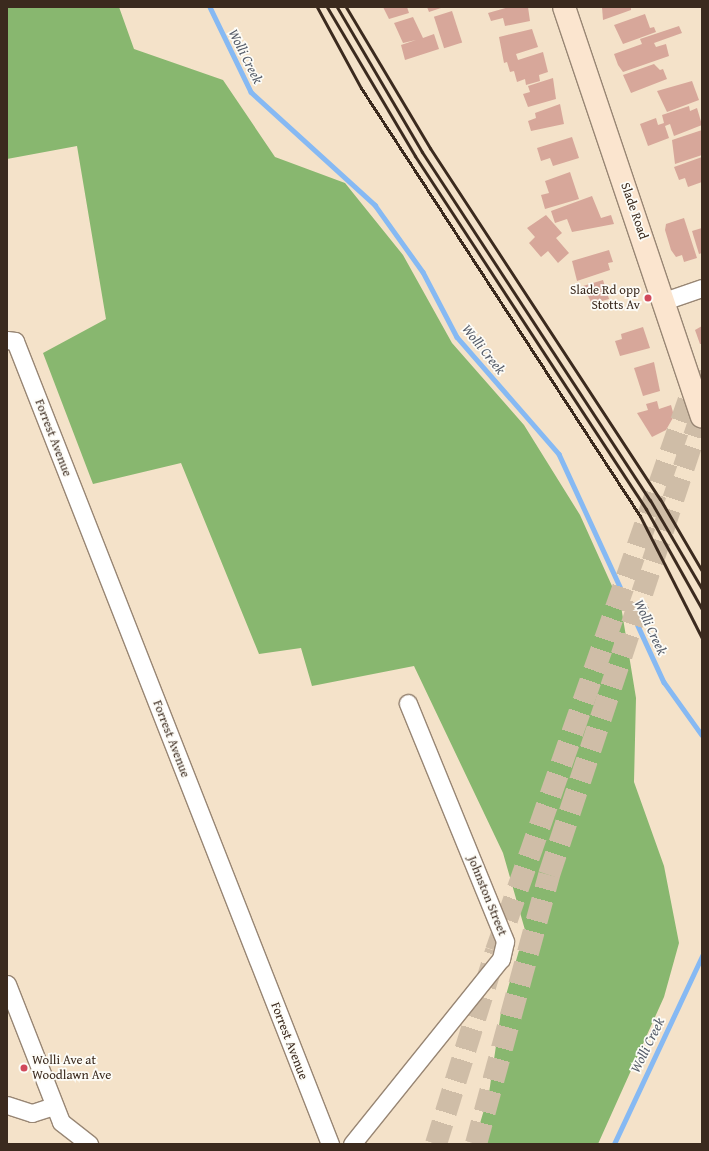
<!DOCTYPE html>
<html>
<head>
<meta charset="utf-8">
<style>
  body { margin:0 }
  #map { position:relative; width:709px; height:1151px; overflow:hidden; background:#f4e2c9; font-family:"Gentium Book Plus",serif }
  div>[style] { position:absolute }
  .forest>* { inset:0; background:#88b76f }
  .stream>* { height:4.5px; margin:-2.25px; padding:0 2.25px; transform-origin:2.25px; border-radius:2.25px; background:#86b9f3 }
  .building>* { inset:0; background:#d7a79a; transform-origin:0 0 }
  .highway-tunnel>* { height:22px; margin-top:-11px; transform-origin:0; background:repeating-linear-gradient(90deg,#cfbda7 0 22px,transparent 0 33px) }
  .roads { filter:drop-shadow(1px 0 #988674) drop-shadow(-1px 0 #988674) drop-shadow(0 1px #988674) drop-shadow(0 -1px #988674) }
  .street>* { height:17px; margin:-8.5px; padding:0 8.5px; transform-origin:8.5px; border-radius:8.5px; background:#fff }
  .secondary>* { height:22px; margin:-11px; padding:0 11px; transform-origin:11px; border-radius:11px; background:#fbe5cf }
  .rail>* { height:3px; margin:-1.5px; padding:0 1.5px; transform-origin:1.5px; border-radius:1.5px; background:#3b2a1e }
  .dots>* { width:11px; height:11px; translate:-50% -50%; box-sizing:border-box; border:2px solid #fdfcf7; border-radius:50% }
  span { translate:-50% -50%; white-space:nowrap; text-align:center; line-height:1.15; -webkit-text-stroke:3.5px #fdfcf7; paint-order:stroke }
  .street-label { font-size:13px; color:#3b2a1e }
  .poi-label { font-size:13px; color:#3b2a1e }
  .right { translate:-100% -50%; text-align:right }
  .left { translate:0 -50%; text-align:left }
  .water-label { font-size:14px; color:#555c69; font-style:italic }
  .frame { position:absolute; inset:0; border:8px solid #3b2a1e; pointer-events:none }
</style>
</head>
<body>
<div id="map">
  <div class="forest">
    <i style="clip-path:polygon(7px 7px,119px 7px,134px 49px,223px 80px,275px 157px,345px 183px,403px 255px,452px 343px,524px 425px,580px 515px,621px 606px,636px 698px,634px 782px,664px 866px,679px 943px,664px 997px,598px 1144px,486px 1144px,478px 1130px,489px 1093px,501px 1012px,525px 930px,503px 853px,414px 666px,312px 686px,301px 648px,259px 654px,181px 463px,93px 484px,43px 353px,106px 319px,77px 146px,7px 159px)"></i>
  </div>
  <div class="stream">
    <i style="left:210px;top:7px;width:94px;rotate:64.2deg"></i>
    <i style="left:251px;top:92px;width:168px;rotate:42.3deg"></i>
    <i style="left:375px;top:205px;width:82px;rotate:54.4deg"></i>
    <i style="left:423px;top:272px;width:73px;rotate:62.4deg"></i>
    <i style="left:457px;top:337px;width:155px;rotate:48.9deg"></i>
    <i style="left:559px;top:454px;width:251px;rotate:65.3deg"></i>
    <i style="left:664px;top:682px;width:65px;rotate:54.4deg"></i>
    <i style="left:614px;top:1144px;width:208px;rotate:-64.9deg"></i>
  </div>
  <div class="building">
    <i style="clip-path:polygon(383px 7px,407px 7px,409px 13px,389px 19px)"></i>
    <i style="clip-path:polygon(427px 7px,444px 7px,429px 12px)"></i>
    <i style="clip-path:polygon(509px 7px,528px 7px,530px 21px,505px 26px,503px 18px,491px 21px,488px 13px)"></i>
    <i style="clip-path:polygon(602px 7px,631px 7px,631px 10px,603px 20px)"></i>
    <i style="left:452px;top:11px;width:33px;height:19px;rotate:72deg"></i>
    <i style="clip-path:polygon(645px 14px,650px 28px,654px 27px,656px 32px,623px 44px,614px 25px)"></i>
    <i style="clip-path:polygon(413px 17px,423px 38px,434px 34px,439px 49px,405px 60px,401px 45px,416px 40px,403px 43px,394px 23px)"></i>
    <i style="clip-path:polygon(679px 26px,682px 33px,654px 43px,656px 47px,666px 44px,669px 56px,623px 72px,618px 65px,614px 54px,642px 44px,640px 39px)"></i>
    <i style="clip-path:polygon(532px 29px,538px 47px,516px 54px,518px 60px,543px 52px,548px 72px,539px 75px,540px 81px,526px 85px,525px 79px,517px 82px,514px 71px,510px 72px,507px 62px,504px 63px,499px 37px)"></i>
    <i style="clip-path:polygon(654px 64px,660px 70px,663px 69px,667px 79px,631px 93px,623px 75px)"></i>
    <i style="clip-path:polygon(553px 78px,556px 99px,528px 107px,523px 94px,530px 92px,528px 86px)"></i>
    <i style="clip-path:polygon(692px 81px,699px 100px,667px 112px,657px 91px)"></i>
    <i style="clip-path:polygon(560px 104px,564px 124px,531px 131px,528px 121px,536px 118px,535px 113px)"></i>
    <i style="clip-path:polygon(689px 106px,690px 111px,697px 108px,702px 125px,674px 136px,670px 124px,665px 126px,669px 138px,648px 146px,640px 124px,656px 118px,658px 125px,664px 123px,662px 115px)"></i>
    <i style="clip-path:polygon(702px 130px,702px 155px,675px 164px,672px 140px)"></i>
    <i style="clip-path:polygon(572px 137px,579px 158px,553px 166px,550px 158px,541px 161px,537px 148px)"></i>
    <i style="clip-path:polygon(702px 157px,702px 182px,688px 187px,685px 178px,679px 180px,674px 167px)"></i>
    <i style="clip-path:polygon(570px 172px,579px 199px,545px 209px,541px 195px,549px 193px,545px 181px)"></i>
    <i style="clip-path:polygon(592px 196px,601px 218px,611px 215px,614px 224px,572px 232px,567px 219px,555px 223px,551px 211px)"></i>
    <i style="clip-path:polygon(546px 215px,562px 233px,556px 238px,569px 253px,558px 263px,548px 251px,541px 257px,529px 243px,535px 237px,527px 228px)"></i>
    <i style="clip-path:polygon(684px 218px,697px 258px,684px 262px,682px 255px,676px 257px,671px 250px,665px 230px,666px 224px)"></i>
    <i style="clip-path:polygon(702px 228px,702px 253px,699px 254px,692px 231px)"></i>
    <i style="clip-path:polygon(609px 250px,613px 262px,608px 263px,610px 270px,577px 281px,572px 261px)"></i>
    <i style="clip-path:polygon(603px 280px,609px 299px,592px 304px,583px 286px)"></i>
    <i style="clip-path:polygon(702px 326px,702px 344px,700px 344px,695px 330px)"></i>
    <i style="clip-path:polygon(643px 327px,650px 348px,620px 356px,615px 341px,622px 339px,621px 334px)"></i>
    <i style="clip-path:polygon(654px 362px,660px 391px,643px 396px,634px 368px)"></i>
    <i style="clip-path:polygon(657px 401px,659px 409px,671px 405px,674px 416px,666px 430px,652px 437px,637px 413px,648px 410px,646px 404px)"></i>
  </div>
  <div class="highway-tunnel">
    <i style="left:436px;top:1144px;width:202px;rotate:-72.7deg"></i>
    <i style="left:496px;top:951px;width:624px;rotate:-70.72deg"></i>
    <i style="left:476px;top:1144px;width:279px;rotate:-74.8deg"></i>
    <i style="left:549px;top:875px;width:487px;rotate:-71.7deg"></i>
  </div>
  <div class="roads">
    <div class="street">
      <i style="left:664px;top:301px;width:40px;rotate:-18.9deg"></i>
      <i style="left:7px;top:340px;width:8px;rotate:7deg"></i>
      <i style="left:15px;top:341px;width:863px;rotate:68.58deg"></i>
      <i style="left:7px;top:984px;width:148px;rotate:68.6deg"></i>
      <i style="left:61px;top:1122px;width:36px;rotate:38deg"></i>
      <i style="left:7px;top:1105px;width:26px;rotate:18deg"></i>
      <i style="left:32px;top:1113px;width:23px;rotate:-18deg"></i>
      <i style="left:352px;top:1144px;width:238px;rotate:-51.2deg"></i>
      <i style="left:501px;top:959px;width:18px;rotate:-77deg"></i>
      <i style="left:505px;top:941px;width:257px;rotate:-112.2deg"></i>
    </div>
    <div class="secondary">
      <i style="left:564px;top:7px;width:432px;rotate:71.4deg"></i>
    </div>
  </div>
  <div class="rail">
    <i style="left:317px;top:7px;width:92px;rotate:61.5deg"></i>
    <i style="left:361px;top:88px;width:511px;rotate:56.9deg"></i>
    <i style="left:640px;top:516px;width:137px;rotate:63.1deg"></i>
    <i style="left:327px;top:7px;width:173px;rotate:59.4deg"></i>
    <i style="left:415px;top:156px;width:422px;rotate:56.8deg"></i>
    <i style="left:646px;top:509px;width:115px;rotate:60.8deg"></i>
    <i style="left:337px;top:7px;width:168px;rotate:59.6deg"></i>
    <i style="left:422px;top:152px;width:416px;rotate:56.8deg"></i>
    <i style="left:650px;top:500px;width:103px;rotate:59.7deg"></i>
    <i style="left:346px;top:7px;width:164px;rotate:59.2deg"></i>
    <i style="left:430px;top:148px;width:420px;rotate:56.8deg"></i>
    <i style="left:660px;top:499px;width:83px;rotate:59.7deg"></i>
  </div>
  <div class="dots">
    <i style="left:648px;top:298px;background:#d1495b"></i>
    <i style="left:24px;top:1068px;background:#d1495b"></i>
  </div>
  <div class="street-label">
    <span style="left:634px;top:211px;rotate:71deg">Slade Road</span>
    <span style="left:53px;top:438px;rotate:69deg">Forrest Avenue</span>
    <span style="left:171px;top:739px;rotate:69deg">Forrest Avenue</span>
    <span style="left:487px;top:896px;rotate:68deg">Johnston Street</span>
    <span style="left:289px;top:1041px;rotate:69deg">Forrest Avenue</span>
  </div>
  <div class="poi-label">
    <span class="right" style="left:640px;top:298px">Slade Rd opp<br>Stotts Av</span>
    <span class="left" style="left:32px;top:1068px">Wolli Ave at<br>Woodlawn Ave</span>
  </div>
  <div class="water-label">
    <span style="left:246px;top:56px;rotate:63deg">Wolli Creek</span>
    <span style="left:484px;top:349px;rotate:51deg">Wolli Creek</span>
    <span style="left:651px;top:627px;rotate:65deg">Wolli Creek</span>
    <span style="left:647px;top:1045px;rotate:-64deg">Wolli Creek</span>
  </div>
  <div class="frame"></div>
</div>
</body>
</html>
